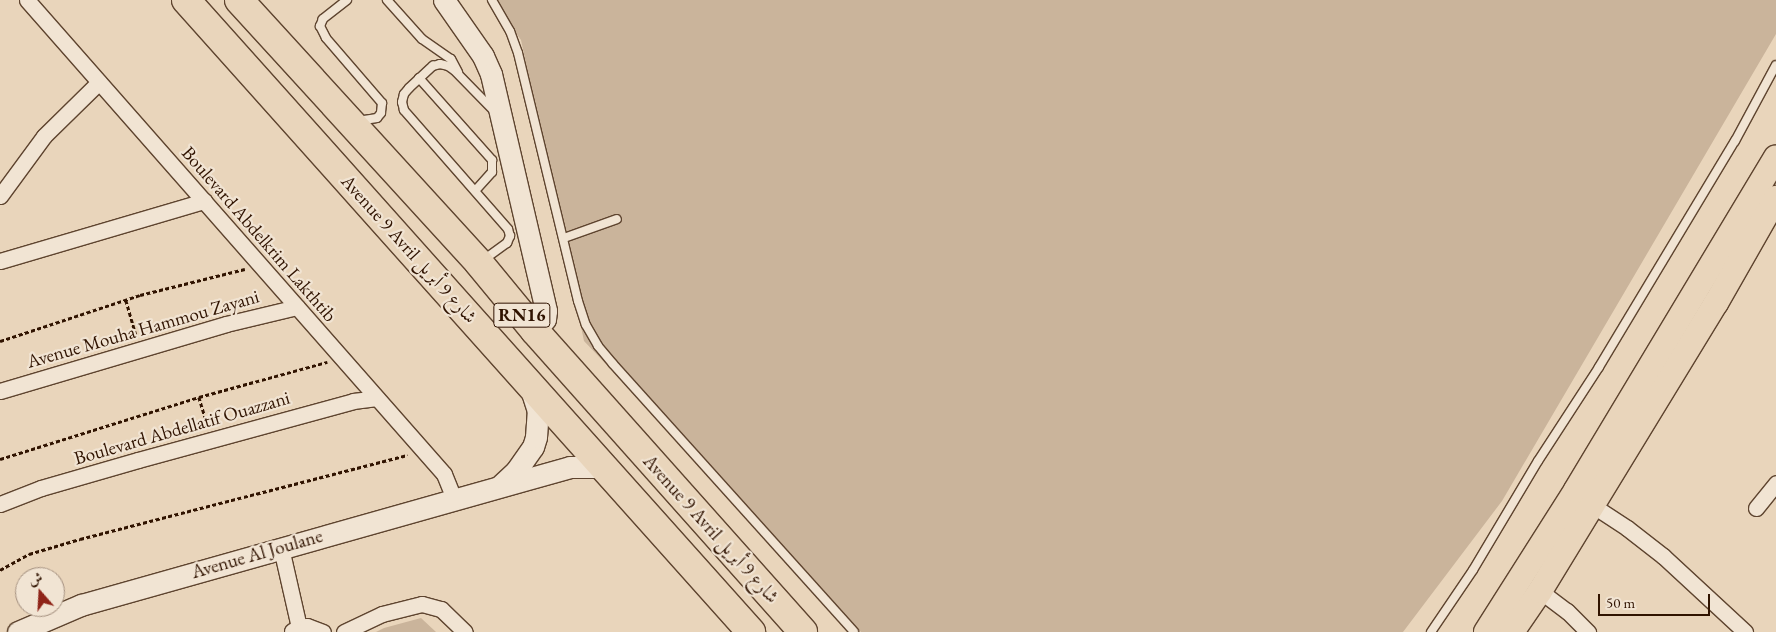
<!DOCTYPE html>
<html>
<head>
<meta charset="utf-8">
<style>
  body { margin:0 }
  #map { position:relative; width:1776px; height:632px; overflow:hidden; background:#e9d5bb; font-family:"EB Garamond",Amiri,serif }
  div>[style] { position:absolute }
  .green>* { inset:0; background:#cab49b }
  .path>* { height:2.5px; margin-top:-1.25px; transform-origin:0; background:repeating-linear-gradient(90deg,#301300 0 4px,transparent 0 6.5px) }
  .roads { filter:drop-shadow(1px 0 #5e442f) drop-shadow(-1px 0 #5e442f) drop-shadow(0 1px #5e442f) drop-shadow(0 -1px #5e442f) }
  .lane>* { height:8px; margin:-4px; padding:0 4px; transform-origin:4px; border-radius:4px; background:#f1e4d3 }
  .street>* { height:15px; margin:-7.5px; padding:0 7.5px; transform-origin:7.5px; border-radius:7.5px; background:#f1e4d3 }
  .secondary>* { height:21px; margin:-10.5px; padding:0 10.5px; transform-origin:10.5px; border-radius:10.5px; background:#f1e4d3 }
  .primary>* { height:24px; margin:-12px; padding:0 12px; transform-origin:12px; border-radius:12px; background:#e9d5bb }
  .highway>* { height:28px; margin:-14px; padding:0 14px; transform-origin:14px; border-radius:14px; background:#e9d5bb }
  span { translate:-50% -50%; white-space:nowrap; text-align:center; line-height:1.15; -webkit-text-stroke:4.5px #f1e4d3; paint-order:stroke }
  .shield-label span { padding:1px 4px; background:#f1e4d3; border:1px solid; border-radius:4px; -webkit-text-stroke-width:0 }
  .shield-label { font-size:18px; color:#301300; font-weight:700 }
  .street-label { font-size:19px; color:#301300 }
  .north { position:absolute; left:15px; top:567px; width:50px; height:50px; box-sizing:border-box; background:#f1e4d3; border:1px solid #a4907f; border-radius:50%; rotate:341deg; font-size:14px; font-weight:700; line-height:20px; text-align:center; color:#301300 }
  .north::after { content:''; display:block; margin:auto; width:18px; height:22px; background:#8f2418; clip-path:polygon(50% 0,100% 100%,50% 72%,0 100%) }
  .scale { position:absolute; left:1598px; top:594px; width:112px; height:22px; box-sizing:border-box; border:2px solid #301300; border-top:0; padding-left:6px; font-size:15px; line-height:18px; white-space:nowrap; color:#301300; -webkit-text-stroke:4px #f1e4d3; paint-order:stroke }
</style>
</head>
<body>
<div id="map">
  <div class="green">
    <i style="clip-path:polygon(492px 0,1776px 0,1776px 34px,1502px 501px,1403px 632px,861px 632px,584px 341px,521px 40px)"></i>
    <i style="clip-path:polygon(421px 618px,436px 632px,376px 632px,384px 628px)"></i>
  </div>
  <div class="path">
    <i style="left:126px;top:300px;width:37px;rotate:74deg"></i>
    <i style="left:0;top:341px;width:147px;rotate:-18.2deg"></i>
    <i style="left:140px;top:295px;width:108px;rotate:-13.9deg"></i>
    <i style="left:199px;top:397px;width:30px;rotate:73deg"></i>
    <i style="left:0;top:459px;width:208px;rotate:-17.3deg"></i>
    <i style="left:199px;top:397px;width:133px;rotate:-15.3deg"></i>
    <i style="left:0;top:570px;width:33px;rotate:-29deg"></i>
    <i style="left:29px;top:554px;width:53px;rotate:-16.4deg"></i>
    <i style="left:80px;top:539px;width:338px;rotate:-14.4deg"></i>
  </div>
  <div class="roads">
    <div class="lane">
      <i style="left:347px;top:0;width:31px;rotate:142deg"></i>
      <i style="left:323px;top:19px;width:8px;rotate:113deg"></i>
      <i style="left:320px;top:26px;width:13px;rotate:63deg"></i>
      <i style="left:326px;top:38px;width:86px;rotate:49.3deg"></i>
      <i style="left:382px;top:103px;width:10px;rotate:96deg"></i>
      <i style="left:381px;top:113px;width:6px;rotate:129deg"></i>
      <i style="left:377px;top:118px;width:18px;rotate:171deg"></i>
      <i style="left:387px;top:0;width:52px;rotate:48.1deg"></i>
      <i style="left:422px;top:39px;width:35px;rotate:35deg"></i>
      <i style="left:451px;top:59px;width:15px;rotate:62deg"></i>
      <i style="left:492px;top:0;width:36px;rotate:60deg"></i>
      <i style="left:510px;top:31px;width:23px;rotate:70deg"></i>
      <i style="left:518px;top:53px;width:255px;rotate:76.4deg"></i>
      <i style="left:578px;top:301px;width:25px;rotate:72deg"></i>
      <i style="left:586px;top:325px;width:24px;rotate:60deg"></i>
      <i style="left:598px;top:346px;width:23px;rotate:50deg"></i>
      <i style="left:613px;top:364px;width:360px;rotate:48deg"></i>
      <i style="left:419px;top:78px;width:110px;rotate:48.3deg"></i>
      <i style="left:492px;top:160px;width:12px;rotate:90deg"></i>
      <i style="left:492px;top:172px;width:25px;rotate:132deg"></i>
      <i style="left:564px;top:238px;width:56px;rotate:-19.7deg"></i>
      <i style="left:482px;top:261px;width:31px;rotate:-36deg"></i>
      <i style="left:507px;top:243px;width:8px;rotate:-67deg"></i>
      <i style="left:510px;top:236px;width:7px;rotate:-106deg"></i>
      <i style="left:508px;top:229px;width:158px;rotate:-131.2deg"></i>
      <i style="left:404px;top:110px;width:8px;rotate:-104deg"></i>
      <i style="left:402px;top:102px;width:8px;rotate:-76deg"></i>
      <i style="left:404px;top:94px;width:8px;rotate:-50deg"></i>
      <i style="left:409px;top:88px;width:33px;rotate:-43deg"></i>
      <i style="left:433px;top:66px;width:7px;rotate:-16deg"></i>
      <i style="left:440px;top:64px;width:8px;rotate:14deg"></i>
      <i style="left:448px;top:66px;width:7px;rotate:34deg"></i>
      <i style="left:454px;top:70px;width:56px;rotate:45.7deg"></i>
      <i style="left:1431px;top:632px;width:75px;rotate:-55.9deg"></i>
      <i style="left:1473px;top:570px;width:127px;rotate:-59.2deg"></i>
      <i style="left:1538px;top:461px;width:112px;rotate:-57deg"></i>
      <i style="left:1599px;top:367px;width:264px;rotate:-59deg"></i>
      <i style="left:1735px;top:141px;width:86px;rotate:-61.7deg"></i>
    </div>
    <div class="street">
      <i style="left:27px;top:0;width:631px;rotate:48.66deg"></i>
      <i style="left:444px;top:474px;width:27px;rotate:68deg"></i>
      <i style="left:0;top:196px;width:74px;rotate:-53.7deg"></i>
      <i style="left:44px;top:136px;width:77px;rotate:-44.5deg"></i>
      <i style="left:0;top:261px;width:213px;rotate:-16.4deg"></i>
      <i style="left:0;top:391px;width:236px;rotate:-16.5deg"></i>
      <i style="left:226px;top:324px;width:73px;rotate:-13.5deg"></i>
      <i style="left:0;top:504px;width:44px;rotate:-21.3deg"></i>
      <i style="left:41px;top:488px;width:101px;rotate:-16.1deg"></i>
      <i style="left:138px;top:460px;width:223px;rotate:-15.3deg"></i>
      <i style="left:353px;top:401px;width:24px;rotate:-7deg"></i>
      <i style="left:1592px;top:505px;width:42px;rotate:33.3deg"></i>
      <i style="left:1627px;top:528px;width:46px;rotate:37.9deg"></i>
      <i style="left:1663px;top:556px;width:112px;rotate:42.8deg"></i>
      <i style="left:1756px;top:508px;width:32px;rotate:-51deg"></i>
      <i style="left:281px;top:548px;width:81px;rotate:77.2deg"></i>
      <i style="left:1540px;top:591px;width:34px;rotate:37deg"></i>
      <i style="left:1567px;top:611px;width:30px;rotate:45deg"></i>
      <i style="left:292px;top:631px;width:8px;rotate:-30deg"></i>
      <i style="left:299px;top:627px;width:8px;rotate:-7deg"></i>
      <i style="left:307px;top:626px;width:17px;rotate:21deg"></i>
      <i style="left:344px;top:632px;width:42px;rotate:-25.3deg"></i>
      <i style="left:382px;top:614px;width:41px;rotate:-14deg"></i>
      <i style="left:422px;top:604px;width:20px;rotate:15deg"></i>
      <i style="left:441px;top:609px;width:33px;rotate:44deg"></i>
    </div>
    <div class="secondary">
      <i style="left:444px;top:0;width:68px;rotate:55.1deg"></i>
      <i style="left:483px;top:56px;width:20px;rotate:66deg"></i>
      <i style="left:491px;top:74px;width:243px;rotate:76.9deg"></i>
      <i style="left:546px;top:311px;width:8px;rotate:97deg"></i>
      <i style="left:545px;top:319px;width:16px;rotate:130deg"></i>
      <i style="left:500px;top:486px;width:22px;rotate:-43deg"></i>
      <i style="left:516px;top:471px;width:29px;rotate:-55deg"></i>
      <i style="left:533px;top:447px;width:10px;rotate:-73deg"></i>
      <i style="left:536px;top:437px;width:26px;rotate:-86deg"></i>
      <i style="left:538px;top:411px;width:26px;rotate:-108deg"></i>
      <i style="left:18px;top:632px;width:69px;rotate:-23.2deg"></i>
      <i style="left:81px;top:605px;width:508px;rotate:-15.76deg"></i>
      <i style="left:570px;top:467px;width:26px"></i>
      <i style="left:596px;top:467px;width:14px;rotate:17deg"></i>
    </div>
    <div class="primary">
      <i style="left:1486px;top:632px;width:168px;rotate:-57.6deg"></i>
      <i style="left:1576px;top:490px;width:388px;rotate:-59deg"></i>
      <i style="left:1512px;top:632px;width:50px;rotate:-55.7deg"></i>
      <i style="left:1540px;top:591px;width:338px;rotate:-58.6deg"></i>
      <i style="left:1716px;top:303px;width:121px;rotate:-60.3deg"></i>
    </div>
    <div class="highway">
      <i style="left:186px;top:0;width:848px;rotate:48.2deg"></i>
      <i style="left:239px;top:0;width:356px;rotate:47.6deg"></i>
      <i style="left:479px;top:263px;width:88px;rotate:50.5deg"></i>
      <i style="left:535px;top:331px;width:403px;rotate:48.3deg"></i>
    </div>
  </div>
  <div class="shield-label">
    <span style="left:522px;top:315px">RN16</span>
  </div>
  <div class="street-label">
    <span style="left:259px;top:234px;rotate:49deg">Boulevard Abdelkrim Lakthtib</span>
    <span style="left:409px;top:249px;rotate:48deg">Avenue 9 Avril شارع 9 أبريل</span>
    <span style="left:143px;top:329px;rotate:-16deg">Avenue Mouha Hammou Zayani</span>
    <span style="left:182px;top:428px;rotate:-16deg">Boulevard Abdellatif Ouazzani</span>
    <span style="left:711px;top:529px;rotate:48deg">Avenue 9 Avril شارع 9 أبريل</span>
    <span style="left:257px;top:554px;rotate:-16deg">Avenue Al Joulane</span>
  </div>
  <div class="north">ش</div>
  <div class="scale">50 m</div>
</div>
</body>
</html>
